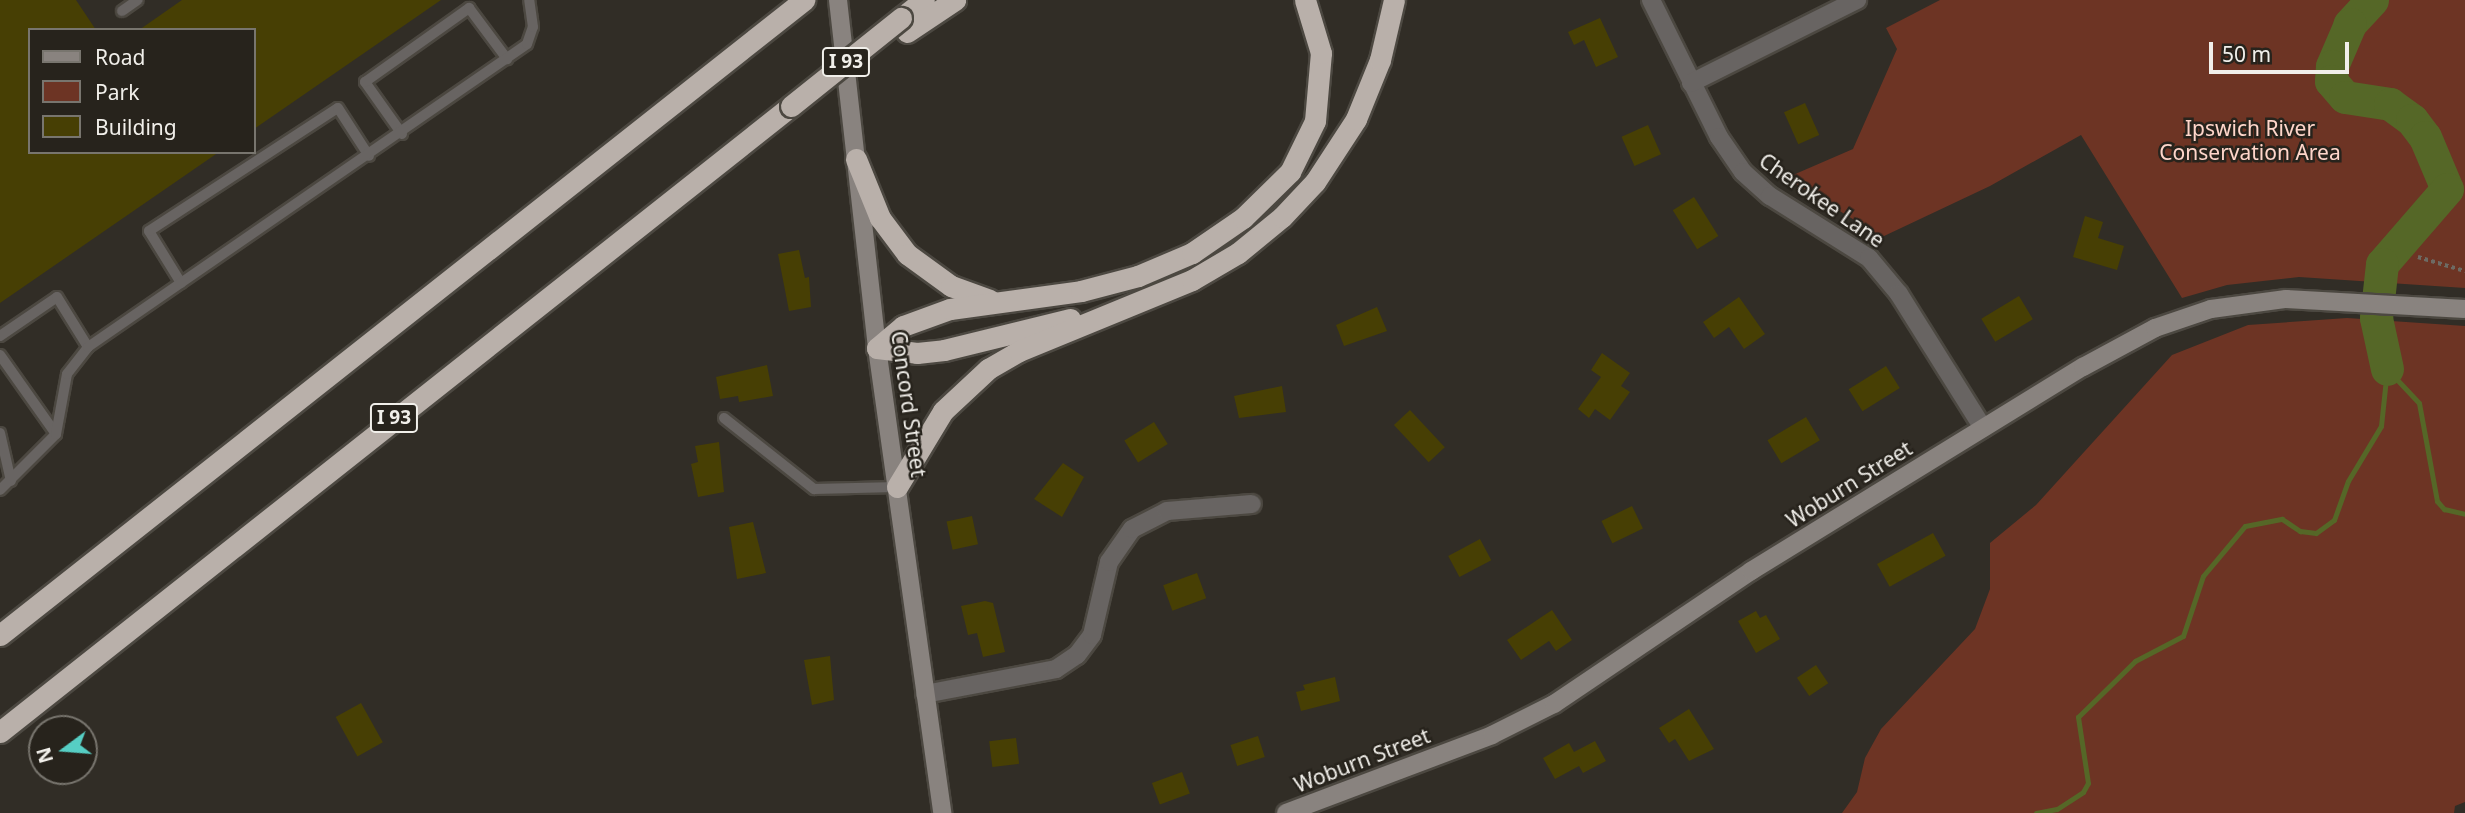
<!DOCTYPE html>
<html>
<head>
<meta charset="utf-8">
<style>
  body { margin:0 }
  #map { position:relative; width:2465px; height:813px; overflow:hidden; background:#312d26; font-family:"Noto Sans",sans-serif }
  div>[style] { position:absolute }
  .green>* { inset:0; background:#6d3424 }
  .stream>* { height:5px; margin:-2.5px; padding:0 2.5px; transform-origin:2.5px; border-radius:2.5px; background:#556727 }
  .river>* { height:33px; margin:-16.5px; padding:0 16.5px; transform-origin:16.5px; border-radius:16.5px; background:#556727 }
  .building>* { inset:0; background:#473f04; transform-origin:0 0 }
  .path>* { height:3.5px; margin-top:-1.75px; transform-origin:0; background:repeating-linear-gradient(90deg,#6d6a63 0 3.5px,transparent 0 7px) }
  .roads { filter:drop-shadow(2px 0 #4c4841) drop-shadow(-2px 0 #4c4841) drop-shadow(0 2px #4c4841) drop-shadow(0 -2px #4c4841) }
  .lane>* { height:10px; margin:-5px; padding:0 5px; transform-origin:5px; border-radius:5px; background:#686462 }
  .street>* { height:18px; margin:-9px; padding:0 9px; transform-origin:9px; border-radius:9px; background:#686462 }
  .secondary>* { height:18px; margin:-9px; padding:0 9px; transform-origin:9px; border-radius:9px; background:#89837f }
  .highway>* { height:21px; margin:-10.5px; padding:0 10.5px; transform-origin:10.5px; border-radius:10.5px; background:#b9b0aa }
  .bridges { filter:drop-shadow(2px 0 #4c4841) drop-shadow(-2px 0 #4c4841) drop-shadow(0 2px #4c4841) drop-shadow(0 -2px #4c4841) }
  .highway-bridge>* { height:21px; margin:-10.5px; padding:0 10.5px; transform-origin:10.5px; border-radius:10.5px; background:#b9b0aa }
  span { translate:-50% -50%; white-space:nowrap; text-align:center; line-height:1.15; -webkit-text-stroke:5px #27231c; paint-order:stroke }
  .shield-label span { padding:2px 5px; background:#27231c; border:2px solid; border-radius:5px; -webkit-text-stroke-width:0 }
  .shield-label { font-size:19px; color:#f1efea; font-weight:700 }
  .park-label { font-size:21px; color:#ffd6ca }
  .street-label { font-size:21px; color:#f1efea }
  .legend { position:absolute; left:28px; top:28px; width:228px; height:126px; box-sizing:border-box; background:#27231c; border:2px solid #78756e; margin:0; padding:9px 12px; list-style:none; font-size:21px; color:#f1efea }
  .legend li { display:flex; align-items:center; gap:14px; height:35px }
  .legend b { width:35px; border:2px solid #78756e }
  .north { position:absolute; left:28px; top:715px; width:70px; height:70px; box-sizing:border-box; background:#27231c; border:2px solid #78756e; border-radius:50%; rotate:254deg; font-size:19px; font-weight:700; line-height:28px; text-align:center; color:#f1efea }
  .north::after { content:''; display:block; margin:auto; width:24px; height:32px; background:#56cec4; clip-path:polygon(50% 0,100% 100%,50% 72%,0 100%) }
  .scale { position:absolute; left:2209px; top:42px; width:140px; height:32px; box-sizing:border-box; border:4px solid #f1efea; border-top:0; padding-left:9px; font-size:21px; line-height:24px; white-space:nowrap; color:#f1efea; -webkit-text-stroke:5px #27231c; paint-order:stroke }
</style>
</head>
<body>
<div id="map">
  <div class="green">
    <i style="clip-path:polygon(1940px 0,2465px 0,2465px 288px,2299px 277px,2227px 285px,2182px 298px,2081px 135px,1990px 186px,1882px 237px,1786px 178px,1853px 149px,1897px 49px,1886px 28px)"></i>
    <i style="clip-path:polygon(2347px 318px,2465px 326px,2465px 802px,2455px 806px,2454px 813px,1842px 813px,1857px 792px,1865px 758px,1881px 729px,1975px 629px,1990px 589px,1990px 543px,2036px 505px,2172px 355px,2248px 325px)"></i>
  </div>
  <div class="stream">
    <i style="left:2388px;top:370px;width:45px;rotate:46.8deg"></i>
    <i style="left:2419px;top:403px;width:100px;rotate:79.6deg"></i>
    <i style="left:2437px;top:501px;width:11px;rotate:49deg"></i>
    <i style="left:2444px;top:509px;width:22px;rotate:13deg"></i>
    <i style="left:2036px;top:813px;width:21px;rotate:-11deg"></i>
    <i style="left:2057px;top:809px;width:31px;rotate:-33deg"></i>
    <i style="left:2083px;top:792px;width:10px;rotate:-61deg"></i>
    <i style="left:2088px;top:783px;width:67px;rotate:-98.6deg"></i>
    <i style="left:2078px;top:717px;width:80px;rotate:-44.5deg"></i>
    <i style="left:2135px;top:661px;width:54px;rotate:-27.5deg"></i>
    <i style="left:2183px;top:636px;width:63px;rotate:-71.6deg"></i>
    <i style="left:2203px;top:576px;width:65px;rotate:-50deg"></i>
    <i style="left:2245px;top:526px;width:38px;rotate:-11deg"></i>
    <i style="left:2282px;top:519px;width:22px;rotate:34deg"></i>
    <i style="left:2300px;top:531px;width:16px;rotate:7deg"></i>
    <i style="left:2316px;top:533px;width:22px;rotate:-36deg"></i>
    <i style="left:2334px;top:520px;width:41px;rotate:-70.3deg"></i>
    <i style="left:2348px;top:481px;width:64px;rotate:-59deg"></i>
    <i style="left:2381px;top:426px;width:57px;rotate:-84deg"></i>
  </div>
  <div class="river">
    <i style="left:2372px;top:0;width:33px;rotate:133deg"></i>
    <i style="left:2350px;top:24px;width:46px;rotate:113.2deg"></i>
    <i style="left:2332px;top:66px;width:15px;rotate:94deg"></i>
    <i style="left:2331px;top:81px;width:21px;rotate:49deg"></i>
    <i style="left:2345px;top:97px;width:46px;rotate:8.8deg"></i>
    <i style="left:2390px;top:104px;width:27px;rotate:36deg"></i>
    <i style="left:2412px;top:120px;width:21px;rotate:53deg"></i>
    <i style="left:2425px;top:137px;width:56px;rotate:67.1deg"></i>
    <i style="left:2447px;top:189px;width:99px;rotate:130.9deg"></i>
    <i style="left:2382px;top:264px;width:54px;rotate:96.3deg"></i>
    <i style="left:2376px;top:318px;width:52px;rotate:77.8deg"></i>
  </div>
  <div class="building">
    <i style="clip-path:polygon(0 0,76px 0,96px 30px,30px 30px,30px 152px,219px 152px,0 303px)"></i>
    <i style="clip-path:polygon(182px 0,441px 0,254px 129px,254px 30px,139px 30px)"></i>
    <i style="clip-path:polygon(1600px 18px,1618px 57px,1596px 67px,1584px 40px,1574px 45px,1568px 32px)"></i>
    <i style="left:1805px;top:103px;width:35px;height:23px;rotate:66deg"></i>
    <i style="left:1648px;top:125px;width:32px;height:29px;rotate:66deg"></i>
    <i style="left:1694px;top:197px;width:46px;height:25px;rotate:58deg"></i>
    <i style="clip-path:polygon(2085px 216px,2103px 222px,2098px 238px,2124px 246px,2117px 270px,2073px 257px)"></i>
    <i style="clip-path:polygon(799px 250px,805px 278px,809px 277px,811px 307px,789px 311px,778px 254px)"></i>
    <i style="left:2019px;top:296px;width:27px;height:44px;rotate:59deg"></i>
    <i style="clip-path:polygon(1739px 297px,1765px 334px,1744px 349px,1729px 327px,1714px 338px,1703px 322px)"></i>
    <i style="clip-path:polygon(1377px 307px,1387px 331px,1344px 346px,1336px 325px)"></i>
    <i style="clip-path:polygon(1602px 353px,1630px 373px,1621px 386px,1630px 392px,1610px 420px,1595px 409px,1589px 418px,1578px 409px,1601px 377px,1591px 370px)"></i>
    <i style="clip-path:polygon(767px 365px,773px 396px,739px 402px,738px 396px,720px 399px,716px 377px)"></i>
    <i style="left:1886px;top:366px;width:26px;height:44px;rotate:58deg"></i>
    <i style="clip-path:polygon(1282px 386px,1286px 412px,1239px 418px,1234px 396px)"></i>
    <i style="left:1410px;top:410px;width:51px;height:22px;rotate:47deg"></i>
    <i style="left:1806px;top:417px;width:27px;height:45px;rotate:59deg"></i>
    <i style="left:1154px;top:422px;width:26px;height:35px;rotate:58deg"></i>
    <i style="clip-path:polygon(719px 442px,724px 492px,698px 497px,691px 464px,698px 462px,695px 446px)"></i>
    <i style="clip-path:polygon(1063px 463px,1084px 477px,1062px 517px,1034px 499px)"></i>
    <i style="left:1632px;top:506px;width:25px;height:34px;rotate:64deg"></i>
    <i style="left:972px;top:516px;width:29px;height:26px;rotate:78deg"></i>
    <i style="clip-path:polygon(753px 522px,766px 573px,737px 579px,729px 527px)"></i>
    <i style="left:1933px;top:533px;width:26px;height:64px;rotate:61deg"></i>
    <i style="left:1480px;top:539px;width:24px;height:36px;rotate:62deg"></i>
    <i style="left:1197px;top:573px;width:27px;height:36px;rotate:70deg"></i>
    <i style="clip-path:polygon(985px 601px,993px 603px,1005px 652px,983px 657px,977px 633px,968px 635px,961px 606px)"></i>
    <i style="clip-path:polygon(1552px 610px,1572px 640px,1556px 651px,1549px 641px,1521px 660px,1507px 640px)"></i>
    <i style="clip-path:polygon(1756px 611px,1760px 618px,1766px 615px,1780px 639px,1756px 653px,1738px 621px)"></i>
    <i style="clip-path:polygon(830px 656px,834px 700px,812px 705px,804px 660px)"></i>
    <i style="left:1816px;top:665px;width:22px;height:23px;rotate:56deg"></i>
    <i style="clip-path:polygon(1335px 677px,1340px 701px,1301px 711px,1296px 692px,1305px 690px,1303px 685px)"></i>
    <i style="left:361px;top:703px;width:45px;height:29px;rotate:61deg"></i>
    <i style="clip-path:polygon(1689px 709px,1714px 749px,1689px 761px,1675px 739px,1669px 743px,1659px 728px)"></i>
    <i style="left:1258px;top:736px;width:22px;height:29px;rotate:72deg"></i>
    <i style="left:1016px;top:738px;width:26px;height:27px;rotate:83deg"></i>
    <i style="clip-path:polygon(1595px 741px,1606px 761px,1583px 773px,1579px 766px,1555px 779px,1543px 758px,1569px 743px,1574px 752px)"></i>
    <i style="left:1182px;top:772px;width:23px;height:32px;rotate:70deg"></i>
  </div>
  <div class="path">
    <i style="left:2418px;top:257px;width:49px;rotate:16.6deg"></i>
  </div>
  <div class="roads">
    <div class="lane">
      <i style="left:122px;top:11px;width:19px;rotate:-35deg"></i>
      <i style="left:402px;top:134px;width:64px;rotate:-125.4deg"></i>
      <i style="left:365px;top:82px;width:128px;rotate:-35.4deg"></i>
      <i style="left:469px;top:8px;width:64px;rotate:53.3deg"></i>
      <i style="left:181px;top:283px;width:61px;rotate:-121.6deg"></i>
      <i style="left:149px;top:231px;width:225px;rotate:-33.1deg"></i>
      <i style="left:338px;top:108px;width:57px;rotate:57.1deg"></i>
      <i style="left:0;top:336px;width:69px;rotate:-34.4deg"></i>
      <i style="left:57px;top:297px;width:59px;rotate:58.2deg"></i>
      <i style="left:0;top:355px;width:97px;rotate:54.7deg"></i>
      <i style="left:724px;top:418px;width:115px;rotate:38.3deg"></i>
      <i style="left:814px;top:489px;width:83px;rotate:-1.4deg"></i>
      <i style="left:0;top:433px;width:49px;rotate:77.1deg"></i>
      <i style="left:0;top:490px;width:79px;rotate:-45deg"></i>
      <i style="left:56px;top:434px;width:61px;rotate:-79.6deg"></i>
      <i style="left:67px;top:374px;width:34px;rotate:-52deg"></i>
      <i style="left:88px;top:347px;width:533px;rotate:-34.61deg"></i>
      <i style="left:527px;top:44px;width:18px;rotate:-71deg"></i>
      <i style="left:533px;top:27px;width:27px;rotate:-98deg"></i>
    </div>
    <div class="street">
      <i style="left:1651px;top:0;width:153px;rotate:63.6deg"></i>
      <i style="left:1719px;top:137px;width:42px;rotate:55.6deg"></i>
      <i style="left:1743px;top:172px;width:36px;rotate:42deg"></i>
      <i style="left:1770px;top:196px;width:117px;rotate:32.1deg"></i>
      <i style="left:1869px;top:258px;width:47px;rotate:50.2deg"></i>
      <i style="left:1899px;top:294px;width:158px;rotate:57.9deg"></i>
      <i style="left:1691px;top:83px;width:186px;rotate:-26.6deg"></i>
      <i style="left:925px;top:694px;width:133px;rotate:-10.8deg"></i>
      <i style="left:1056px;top:669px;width:25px;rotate:-34deg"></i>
      <i style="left:1077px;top:655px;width:25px;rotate:-53deg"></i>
      <i style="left:1092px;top:635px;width:75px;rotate:-76.9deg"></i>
      <i style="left:1109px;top:562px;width:40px;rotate:-55.1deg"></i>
      <i style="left:1132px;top:529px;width:39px;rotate:-27deg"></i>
      <i style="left:1167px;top:511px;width:85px;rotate:-4.7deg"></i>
    </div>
    <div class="secondary">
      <i style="left:838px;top:0;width:350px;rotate:83.6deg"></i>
      <i style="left:877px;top:348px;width:470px;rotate:82deg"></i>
      <i style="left:1286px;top:813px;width:220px;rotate:-20.7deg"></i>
      <i style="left:1492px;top:735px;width:69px;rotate:-26.6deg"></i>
      <i style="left:1554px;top:704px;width:238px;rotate:-34deg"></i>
      <i style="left:1751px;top:571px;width:390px;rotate:-31.6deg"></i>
      <i style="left:2083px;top:367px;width:82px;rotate:-28.4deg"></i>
      <i style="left:2155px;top:328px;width:59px;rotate:-18.7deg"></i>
      <i style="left:2211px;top:309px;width:76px;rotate:-7.6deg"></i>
      <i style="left:2286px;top:299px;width:179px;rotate:3.2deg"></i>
    </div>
    <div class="highway">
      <i style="left:901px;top:18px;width:29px;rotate:-38deg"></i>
      <i style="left:907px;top:32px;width:58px;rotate:-33.7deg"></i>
      <i style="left:856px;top:159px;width:64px;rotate:67.9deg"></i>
      <i style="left:880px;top:218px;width:45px;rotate:53.1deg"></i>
      <i style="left:907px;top:254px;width:54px;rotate:36deg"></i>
      <i style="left:951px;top:286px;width:41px;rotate:19.7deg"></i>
      <i style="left:877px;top:348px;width:34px;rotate:-40deg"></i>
      <i style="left:903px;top:326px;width:50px;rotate:-19.9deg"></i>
      <i style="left:950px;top:309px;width:132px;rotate:-7.8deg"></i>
      <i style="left:1081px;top:291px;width:59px;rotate:-14.7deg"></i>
      <i style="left:1138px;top:276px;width:59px;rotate:-23.1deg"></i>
      <i style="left:1192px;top:253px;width:62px;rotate:-34.5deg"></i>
      <i style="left:1243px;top:218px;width:66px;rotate:-44.4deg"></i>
      <i style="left:1290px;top:172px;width:57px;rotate:-63.9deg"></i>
      <i style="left:1315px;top:121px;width:68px;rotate:-85deg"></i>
      <i style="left:1321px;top:53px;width:55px;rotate:-106.8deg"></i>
      <i style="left:877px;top:348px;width:40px;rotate:7.1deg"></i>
      <i style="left:917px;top:353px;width:27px;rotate:-6deg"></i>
      <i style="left:944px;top:350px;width:130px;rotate:-13.8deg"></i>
      <i style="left:897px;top:487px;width:89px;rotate:-58.8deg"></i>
      <i style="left:943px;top:411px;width:62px;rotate:-43deg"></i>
      <i style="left:988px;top:369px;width:36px;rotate:-30deg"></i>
      <i style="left:1019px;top:351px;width:187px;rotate:-22.3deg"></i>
      <i style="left:1192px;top:280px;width:53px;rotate:-30.4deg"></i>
      <i style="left:1238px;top:253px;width:57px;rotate:-39.3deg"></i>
      <i style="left:1282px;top:217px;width:48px;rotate:-46.7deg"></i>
      <i style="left:1315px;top:182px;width:75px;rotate:-56.9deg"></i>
      <i style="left:1356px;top:119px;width:64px;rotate:-67.9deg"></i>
      <i style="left:1380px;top:60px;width:62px;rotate:-76.9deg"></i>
      <i style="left:0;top:635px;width:1025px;rotate:-38.3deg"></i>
      <i style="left:0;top:732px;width:1009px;rotate:-38.36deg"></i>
    </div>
  </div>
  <div class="bridges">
    <div class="highway-bridge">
      <i style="left:791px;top:106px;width:141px;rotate:-38.7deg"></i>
    </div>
  </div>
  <div class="shield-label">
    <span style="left:846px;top:62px">I 93</span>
    <span style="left:394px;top:418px">I 93</span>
  </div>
  <div class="park-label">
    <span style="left:2250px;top:140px">Ipswich River<br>Conservation Area</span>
  </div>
  <div class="street-label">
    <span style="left:1822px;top:200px;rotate:35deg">Cherokee Lane</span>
    <span style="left:909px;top:404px;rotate:82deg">Concord Street</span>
    <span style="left:1849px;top:484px;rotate:-32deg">Woburn Street</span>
    <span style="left:1362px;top:760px;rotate:-21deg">Woburn Street</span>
  </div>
  <ul class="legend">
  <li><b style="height:9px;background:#89837f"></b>Road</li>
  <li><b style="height:19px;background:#6d3424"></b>Park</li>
  <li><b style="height:19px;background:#473f04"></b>Building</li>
  </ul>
  <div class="north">N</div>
  <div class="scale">50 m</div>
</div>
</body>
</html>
